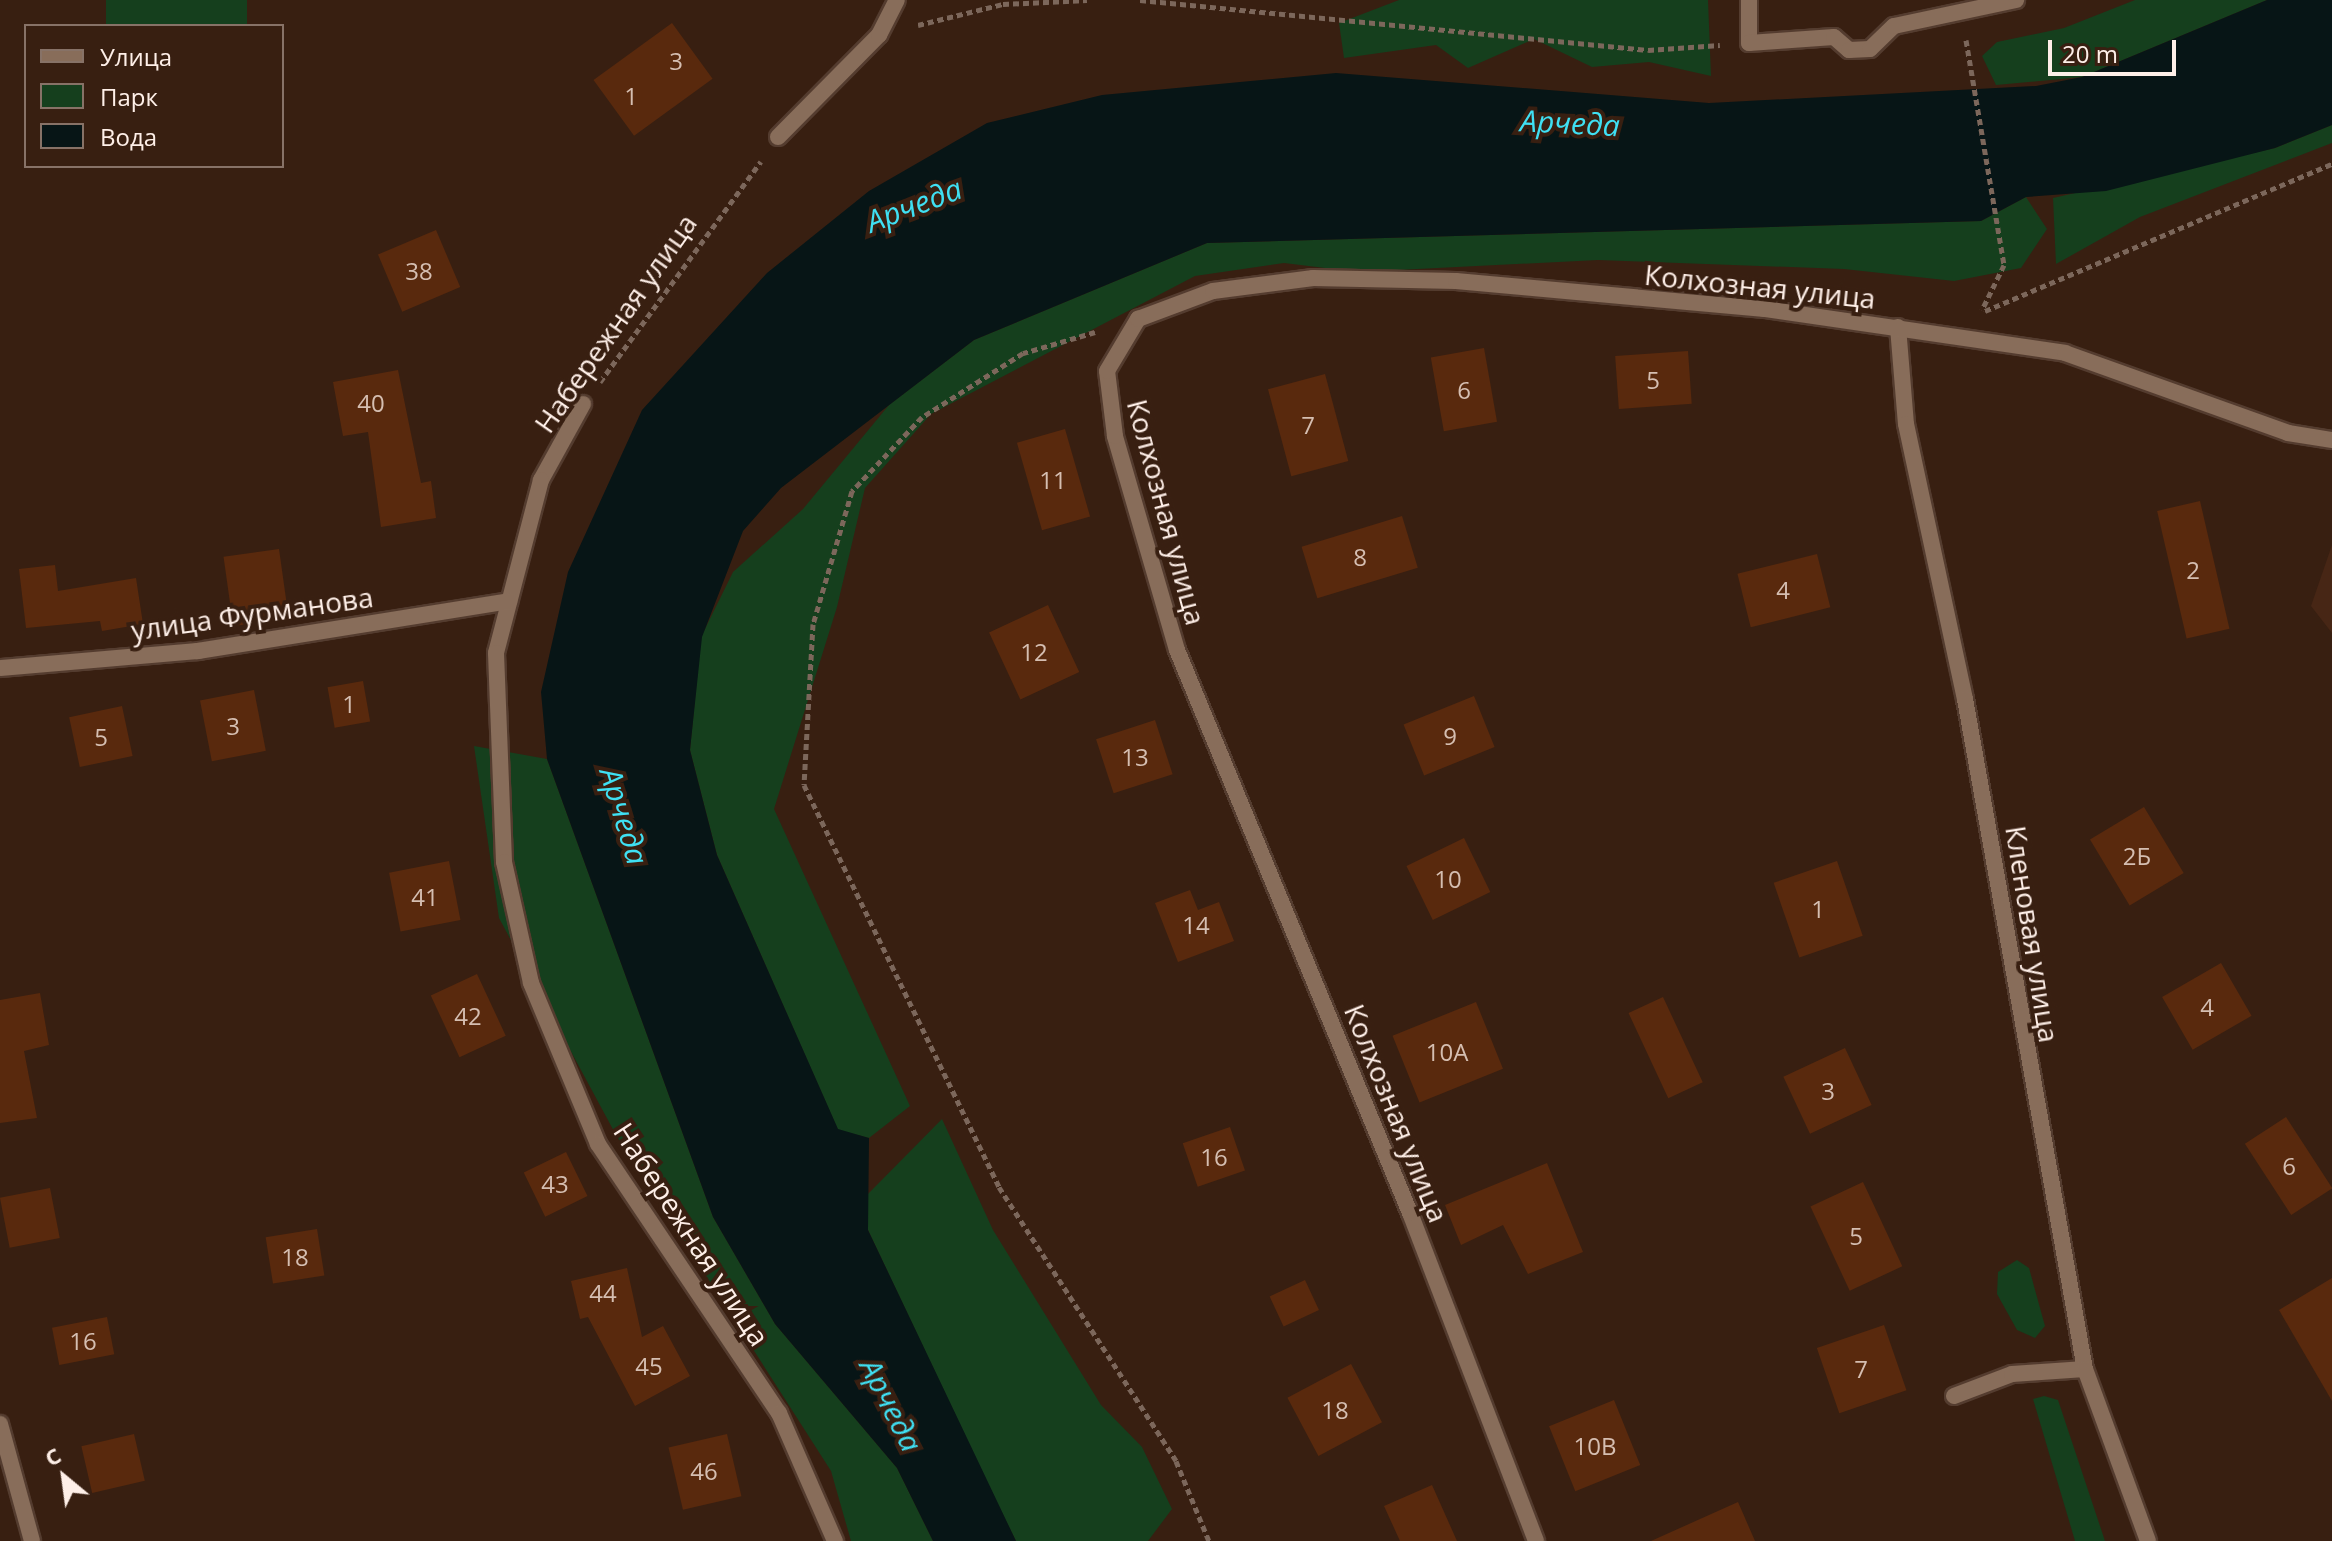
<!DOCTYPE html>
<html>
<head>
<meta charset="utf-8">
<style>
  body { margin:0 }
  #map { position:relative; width:2332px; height:1541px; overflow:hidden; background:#381f11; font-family:"Open Sans",sans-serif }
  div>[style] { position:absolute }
  .built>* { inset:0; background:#472615 }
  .green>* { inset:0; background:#153f1d; transform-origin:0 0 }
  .water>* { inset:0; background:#071516 }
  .building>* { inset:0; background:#59290d; transform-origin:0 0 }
  .path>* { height:5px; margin-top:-2.5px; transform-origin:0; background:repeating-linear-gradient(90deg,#7c675b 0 6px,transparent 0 10px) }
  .roads { filter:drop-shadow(2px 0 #543c2f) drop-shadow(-2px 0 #543c2f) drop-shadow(0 2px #543c2f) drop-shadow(0 -2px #543c2f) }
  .lane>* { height:16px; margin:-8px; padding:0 8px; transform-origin:8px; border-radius:8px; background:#886d5a }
  .street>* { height:16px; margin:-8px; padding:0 8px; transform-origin:8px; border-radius:8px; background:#886d5a }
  span { translate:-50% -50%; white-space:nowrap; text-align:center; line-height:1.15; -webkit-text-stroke:8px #381f11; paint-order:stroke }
  .number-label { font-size:24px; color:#d5beb1 }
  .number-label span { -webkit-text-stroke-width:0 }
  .street-label { font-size:28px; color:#feefe8 }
  .water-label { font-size:30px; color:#3fe0f3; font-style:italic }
  .legend { position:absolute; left:24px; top:24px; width:260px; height:144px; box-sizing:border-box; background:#381f11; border:2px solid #877267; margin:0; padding:10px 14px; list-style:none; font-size:24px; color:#feefe8 }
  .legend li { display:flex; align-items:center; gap:16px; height:40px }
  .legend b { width:40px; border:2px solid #877267 }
  .north { position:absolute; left:24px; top:1437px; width:80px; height:80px; -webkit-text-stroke:6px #381f11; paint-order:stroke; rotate:331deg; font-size:22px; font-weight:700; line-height:32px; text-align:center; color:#feefe8 }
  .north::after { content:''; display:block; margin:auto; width:28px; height:36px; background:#feefe8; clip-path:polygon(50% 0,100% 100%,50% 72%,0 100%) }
  .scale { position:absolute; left:2048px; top:40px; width:128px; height:36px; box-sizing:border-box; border:4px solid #feefe8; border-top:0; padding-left:10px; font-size:24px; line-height:28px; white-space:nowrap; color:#feefe8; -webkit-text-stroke:6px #381f11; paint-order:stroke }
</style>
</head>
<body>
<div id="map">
  <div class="built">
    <i style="clip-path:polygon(2332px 545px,2332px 633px,2311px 606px)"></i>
  </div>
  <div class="green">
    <i style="left:106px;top:0;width:141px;height:26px"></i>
    <i style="clip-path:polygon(1399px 0,1708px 0,1711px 76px,1649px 62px,1592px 67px,1534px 39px,1468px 68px,1436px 45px,1344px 58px,1339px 23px)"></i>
    <i style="clip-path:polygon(2135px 0,2267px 0,2082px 77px,1996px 85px,1982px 56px,1997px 42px,2064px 28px)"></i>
    <i style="clip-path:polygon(2332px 125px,2332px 143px,2140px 217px,2056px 264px,2053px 198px,2275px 148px)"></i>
    <i style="clip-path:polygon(2026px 197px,2047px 229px,2021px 268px,1954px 281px,1844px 269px,1598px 260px,1358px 272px,1284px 263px,1195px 276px,931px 414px,865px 488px,837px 607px,774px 809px,910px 1106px,869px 1138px,838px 1130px,717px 855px,690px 750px,701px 637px,733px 572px,803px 509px,889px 405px,974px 340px,1207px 243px,1981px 221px)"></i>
    <i style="clip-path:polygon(474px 746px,547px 759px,713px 1217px,775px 1324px,897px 1468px,933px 1541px,851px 1541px,831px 1471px,616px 1135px,499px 918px)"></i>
    <i style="clip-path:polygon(942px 1119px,993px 1230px,1101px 1405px,1142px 1447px,1172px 1509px,1148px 1541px,1016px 1541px,999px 1507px,868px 1230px,864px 1198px)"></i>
    <i style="clip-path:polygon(2017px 1260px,2029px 1268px,2045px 1326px,2035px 1338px,2017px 1330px,1997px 1294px,1998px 1272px)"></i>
    <i style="clip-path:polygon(2044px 1396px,2058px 1400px,2105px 1541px,2075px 1541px,2033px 1399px)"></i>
  </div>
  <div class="water">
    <i style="clip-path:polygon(2267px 0,2332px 0,2332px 125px,2275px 148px,2106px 191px,2026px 197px,1981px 221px,1207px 243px,974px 340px,781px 488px,743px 531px,702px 637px,690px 750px,717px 855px,838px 1129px,869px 1138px,868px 1230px,1016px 1541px,933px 1541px,897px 1468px,775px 1324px,713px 1217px,547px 759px,541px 692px,568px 572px,642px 410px,767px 273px,869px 191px,987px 123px,1102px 95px,1336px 73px,1709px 103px,2036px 86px,2082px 77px)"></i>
  </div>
  <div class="building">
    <i style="left:672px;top:23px;width:69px;height:97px;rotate:54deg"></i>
    <i style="left:436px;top:230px;width:62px;height:63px;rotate:67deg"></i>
    <i style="left:1484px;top:348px;width:75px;height:54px;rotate:80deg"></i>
    <i style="left:1688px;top:351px;width:53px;height:73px;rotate:86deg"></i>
    <i style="clip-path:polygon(398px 370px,421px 483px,431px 481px,436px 518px,381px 527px,368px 432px,343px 436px,333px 382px)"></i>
    <i style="left:1325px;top:374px;width:90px;height:59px;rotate:75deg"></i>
    <i style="left:1065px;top:429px;width:91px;height:50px;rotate:74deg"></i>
    <i style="left:2200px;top:501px;width:131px;height:44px;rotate:77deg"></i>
    <i style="left:1402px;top:516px;width:54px;height:105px;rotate:73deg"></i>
    <i style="left:279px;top:549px;width:70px;height:56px;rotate:82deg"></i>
    <i style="left:1817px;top:554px;width:55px;height:82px;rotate:76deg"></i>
    <i style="clip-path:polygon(55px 565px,58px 591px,136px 578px,143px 624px,102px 631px,100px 621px,26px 628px,19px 569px)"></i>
    <i style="left:1048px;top:605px;width:74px;height:65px;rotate:65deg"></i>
    <i style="left:363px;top:681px;width:41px;height:36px;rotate:80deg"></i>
    <i style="left:254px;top:690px;width:62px;height:55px;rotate:79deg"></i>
    <i style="left:1474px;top:696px;width:55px;height:76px;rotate:68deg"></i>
    <i style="left:122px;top:706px;width:51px;height:54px;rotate:78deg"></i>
    <i style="left:1155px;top:720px;width:57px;height:62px;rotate:72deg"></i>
    <i style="left:2144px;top:807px;width:77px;height:63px;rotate:59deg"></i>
    <i style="left:1464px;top:838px;width:60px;height:64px;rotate:64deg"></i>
    <i style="left:449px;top:861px;width:60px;height:61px;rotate:79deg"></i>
    <i style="left:1837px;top:861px;width:79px;height:67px;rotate:71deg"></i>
    <i style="clip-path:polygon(1190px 890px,1198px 910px,1219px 902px,1234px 941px,1178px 962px,1155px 903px)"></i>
    <i style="left:2221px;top:963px;width:61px;height:68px;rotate:60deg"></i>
    <i style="left:477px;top:974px;width:68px;height:51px;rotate:65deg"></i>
    <i style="clip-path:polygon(40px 993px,49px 1045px,24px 1051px,37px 1118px,0 1123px,0 1000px)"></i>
    <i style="left:1663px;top:997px;width:94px;height:38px;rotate:65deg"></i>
    <i style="left:1476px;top:1002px;width:72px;height:90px;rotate:68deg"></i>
    <i style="left:1845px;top:1048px;width:63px;height:68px;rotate:65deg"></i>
    <i style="left:2286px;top:1117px;width:85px;height:49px;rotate:57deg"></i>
    <i style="left:1230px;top:1127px;width:46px;height:50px;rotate:71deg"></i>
    <i style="left:566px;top:1152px;width:49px;height:47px;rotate:64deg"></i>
    <i style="clip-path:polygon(1547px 1163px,1583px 1252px,1528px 1274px,1503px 1225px,1461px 1245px,1445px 1205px)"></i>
    <i style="left:1863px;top:1182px;width:93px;height:58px;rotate:65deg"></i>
    <i style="left:50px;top:1188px;width:51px;height:51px;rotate:79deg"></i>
    <i style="left:317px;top:1229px;width:47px;height:52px;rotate:81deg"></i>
    <i style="clip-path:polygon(627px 1268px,642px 1337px,663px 1326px,690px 1376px,635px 1406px,588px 1317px,580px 1319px,571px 1281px)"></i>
    <i style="clip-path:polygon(2332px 1278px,2332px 1401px,2279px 1310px)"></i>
    <i style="left:1305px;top:1280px;width:33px;height:39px;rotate:65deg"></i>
    <i style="left:107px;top:1317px;width:38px;height:56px;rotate:79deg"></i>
    <i style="left:1884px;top:1325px;width:69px;height:71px;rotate:71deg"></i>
    <i style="left:1351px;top:1364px;width:66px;height:72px;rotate:62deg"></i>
    <i style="left:1614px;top:1400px;width:70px;height:70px;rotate:68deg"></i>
    <i style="left:134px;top:1434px;width:48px;height:54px;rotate:77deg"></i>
    <i style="left:727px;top:1434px;width:64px;height:60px;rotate:77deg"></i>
    <i style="clip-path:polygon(1432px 1485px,1457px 1541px,1400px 1541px,1384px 1506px)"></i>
    <i style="clip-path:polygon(1738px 1502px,1755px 1541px,1651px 1541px)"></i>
  </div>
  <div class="path">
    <i style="left:1140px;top:0;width:510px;rotate:5.62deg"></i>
    <i style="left:1648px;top:50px;width:72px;rotate:-4deg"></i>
    <i style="left:918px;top:25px;width:88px;rotate:-13.9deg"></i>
    <i style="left:1003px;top:4px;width:84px;rotate:-2.7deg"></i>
    <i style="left:1966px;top:40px;width:228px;rotate:80.4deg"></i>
    <i style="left:2004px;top:265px;width:50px;rotate:116.1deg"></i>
    <i style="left:1985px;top:311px;width:377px;rotate:-23deg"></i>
    <i style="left:1095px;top:332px;width:75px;rotate:163.7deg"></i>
    <i style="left:1023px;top:353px;width:120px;rotate:147.6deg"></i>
    <i style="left:922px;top:417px;width:102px;rotate:133.4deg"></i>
    <i style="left:852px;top:491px;width:139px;rotate:106.3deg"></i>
    <i style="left:813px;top:624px;width:161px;rotate:93.2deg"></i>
    <i style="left:804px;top:785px;width:447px;rotate:64.1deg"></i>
    <i style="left:999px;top:1187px;width:326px;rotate:57.1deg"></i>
    <i style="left:1176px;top:1461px;width:87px;rotate:67.6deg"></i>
    <i style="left:600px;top:382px;width:273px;rotate:-53.9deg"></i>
  </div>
  <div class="roads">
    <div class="lane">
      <i style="left:1954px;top:1396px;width:62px;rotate:-20.8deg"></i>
      <i style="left:2012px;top:1374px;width:73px;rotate:-3.9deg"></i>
    </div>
    <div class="street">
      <i style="left:1749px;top:0;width:43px;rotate:90deg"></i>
      <i style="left:1749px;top:43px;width:85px;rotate:-4deg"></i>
      <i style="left:1834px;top:37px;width:20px;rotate:41deg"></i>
      <i style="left:1849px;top:50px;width:21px;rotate:-3deg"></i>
      <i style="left:1870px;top:49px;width:33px;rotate:-44deg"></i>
      <i style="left:1894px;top:26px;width:125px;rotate:-12deg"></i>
      <i style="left:778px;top:137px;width:144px;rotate:-45.3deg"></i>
      <i style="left:879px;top:35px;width:39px;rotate:-63deg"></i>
      <i style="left:1898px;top:327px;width:97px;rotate:85.3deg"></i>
      <i style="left:1906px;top:424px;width:281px;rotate:77.9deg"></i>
      <i style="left:1965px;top:699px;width:681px;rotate:79.85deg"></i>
      <i style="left:2085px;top:1369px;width:183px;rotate:69.9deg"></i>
      <i style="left:583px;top:404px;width:87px;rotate:118.9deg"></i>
      <i style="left:541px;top:480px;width:179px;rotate:104.6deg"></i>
      <i style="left:496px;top:653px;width:209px;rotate:87.8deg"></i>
      <i style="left:504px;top:862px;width:124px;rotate:77.4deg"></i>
      <i style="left:531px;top:983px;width:174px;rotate:67.4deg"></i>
      <i style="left:598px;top:1144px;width:324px;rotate:56.1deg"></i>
      <i style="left:779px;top:1413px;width:140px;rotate:66.4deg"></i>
      <i style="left:0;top:668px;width:199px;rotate:-4.9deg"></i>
      <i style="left:198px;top:651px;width:315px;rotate:-9.1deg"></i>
      <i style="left:0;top:1424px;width:121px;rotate:74.7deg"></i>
      <i style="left:1536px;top:1541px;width:351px;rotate:-111deg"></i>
      <i style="left:1410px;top:1213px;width:609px;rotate:-112.48deg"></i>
      <i style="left:1177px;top:650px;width:223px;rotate:-106.2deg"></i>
      <i style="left:1115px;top:436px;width:65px;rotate:-97deg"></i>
      <i style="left:1107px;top:371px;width:61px;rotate:-59.2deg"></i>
      <i style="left:1138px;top:319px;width:80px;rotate:-20.5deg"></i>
      <i style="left:1213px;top:291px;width:101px;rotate:-7.4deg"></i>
      <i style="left:1313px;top:278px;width:143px;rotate:1.2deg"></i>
      <i style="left:1456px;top:281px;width:310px;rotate:5.2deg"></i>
      <i style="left:1765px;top:309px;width:303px;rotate:8.3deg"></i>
      <i style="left:2065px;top:353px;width:237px;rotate:19.7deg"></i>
      <i style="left:2288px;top:433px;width:45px;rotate:9deg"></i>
    </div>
  </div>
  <div class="number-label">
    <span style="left:676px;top:61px">3</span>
    <span style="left:631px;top:96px">1</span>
    <span style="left:419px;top:271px">38</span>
    <span style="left:1653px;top:380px">5</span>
    <span style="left:1464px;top:390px">6</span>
    <span style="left:371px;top:403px">40</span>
    <span style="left:1308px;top:425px">7</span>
    <span style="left:1053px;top:480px">11</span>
    <span style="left:1360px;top:557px">8</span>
    <span style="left:2193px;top:570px">2</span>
    <span style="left:1783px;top:590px">4</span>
    <span style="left:1034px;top:652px">12</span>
    <span style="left:349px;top:704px">1</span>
    <span style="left:233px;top:726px">3</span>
    <span style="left:1450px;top:736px">9</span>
    <span style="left:101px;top:737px">5</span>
    <span style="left:1135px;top:757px">13</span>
    <span style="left:2137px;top:856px">2Б</span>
    <span style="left:1448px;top:879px">10</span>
    <span style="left:425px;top:897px">41</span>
    <span style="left:1818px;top:909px">1</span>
    <span style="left:1196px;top:925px">14</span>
    <span style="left:2207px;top:1007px">4</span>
    <span style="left:468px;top:1016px">42</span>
    <span style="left:1447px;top:1052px">10А</span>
    <span style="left:1828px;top:1091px">3</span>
    <span style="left:1214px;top:1157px">16</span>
    <span style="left:2289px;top:1166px">6</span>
    <span style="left:555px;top:1184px">43</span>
    <span style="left:1856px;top:1236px">5</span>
    <span style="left:295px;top:1257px">18</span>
    <span style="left:603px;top:1293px">44</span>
    <span style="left:83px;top:1341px">16</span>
    <span style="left:649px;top:1366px">45</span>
    <span style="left:1861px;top:1369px">7</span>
    <span style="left:1335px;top:1410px">18</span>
    <span style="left:1595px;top:1446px">10В</span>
    <span style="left:704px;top:1471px">46</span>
  </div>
  <div class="street-label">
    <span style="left:1760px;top:286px;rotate:6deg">Колхозная улица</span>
    <span style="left:615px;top:323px;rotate:-55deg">Набережная улица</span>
    <span style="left:1167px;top:512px;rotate:75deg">Колхозная улица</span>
    <span style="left:252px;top:613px;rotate:-8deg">улица Фурманова</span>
    <span style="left:2033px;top:934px;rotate:81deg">Кленовая улица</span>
    <span style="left:1397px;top:1113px;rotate:68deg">Колхозная улица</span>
    <span style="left:692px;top:1234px;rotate:57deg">Набережная улица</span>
  </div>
  <div class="water-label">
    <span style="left:1570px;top:123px;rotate:3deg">Арчеда</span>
    <span style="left:914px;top:205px;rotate:-21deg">Арчеда</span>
    <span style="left:624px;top:816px;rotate:73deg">Арчеда</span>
    <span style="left:891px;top:1405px;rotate:63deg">Арчеда</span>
  </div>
  <ul class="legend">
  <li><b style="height:10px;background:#886d5a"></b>Улица</li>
  <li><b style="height:22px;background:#153f1d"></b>Парк</li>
  <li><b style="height:22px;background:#071516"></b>Вода</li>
  </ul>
  <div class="north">С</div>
  <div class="scale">20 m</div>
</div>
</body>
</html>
